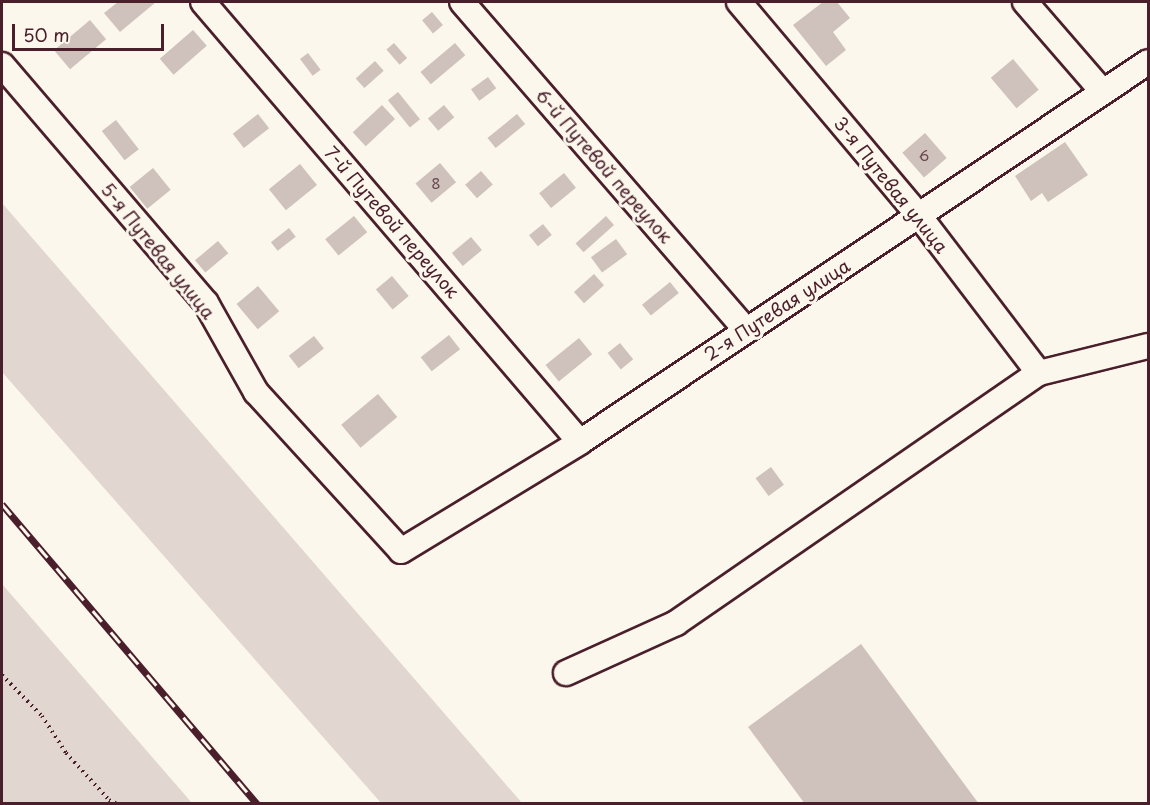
<!DOCTYPE html>
<html>
<head>
<meta charset="utf-8">
<style>
  body { margin:0 }
  #map { position:relative; width:1150px; height:805px; overflow:hidden; background:#fbf7ec; font-family:"Playpen Sans",sans-serif }
  div>[style] { position:absolute }
  .green>* { inset:0; background:#e2d7d0 }
  .building>* { inset:0; background:#cfc2bc; transform-origin:0 0 }
  .path>* { height:4px; margin-top:-2px; transform-origin:0; background:repeating-linear-gradient(90deg,#4a1f2b 0 1.5px,transparent 0 6px) }
  .roads { filter:drop-shadow(2px 0 #4a1f2b) drop-shadow(-2px 0 #4a1f2b) drop-shadow(0 2px #4a1f2b) drop-shadow(0 -2px #4a1f2b) }
  .minor>* { height:24px; margin:-12px; padding:0 12px; transform-origin:12px; border-radius:12px; background:#fbf7ec }
  .rail>* { height:7px; margin-top:-3.5px; transform-origin:0; background:repeating-linear-gradient(90deg,#fbf7ec 0 14px,#4a1f2b 0 28px); box-sizing:border-box; border-block:2px solid #4a1f2b }
  span { translate:-50% -50%; white-space:nowrap; text-align:center; line-height:1.15; -webkit-text-stroke:6px #fbf7ec; paint-order:stroke }
  .number-label { font-size:15px; color:#6b484f }
  .number-label span { -webkit-text-stroke-width:0 }
  .street-label { font-size:18px; color:#4a1f2b }
  .frame { position:absolute; inset:0; border:3px solid #4a1f2b; pointer-events:none }
  .scale { position:absolute; left:12px; top:24px; width:152px; height:27px; box-sizing:border-box; border:3px solid #4a1f2b; border-top:0; padding-left:8px; font-size:18px; line-height:21px; white-space:nowrap; color:#4a1f2b; -webkit-text-stroke:4px #fbf7ec; paint-order:stroke }
</style>
</head>
<body>
<div id="map">
  <div class="green">
    <i style="clip-path:polygon(2px 203px,522px 803px,381px 803px,2px 372px)"></i>
    <i style="clip-path:polygon(2px 584px,192px 803px,2px 803px)"></i>
  </div>
  <div class="building">
    <i style="clip-path:polygon(118px 2px,156px 2px,120px 32px,104px 13px)"></i>
    <i style="clip-path:polygon(823px 2px,837px 2px,850px 18px,833px 32px,846px 50px,826px 66px,793px 25px)"></i>
    <i style="left:432px;top:12px;width:17px;height:13px;rotate:50deg"></i>
    <i style="left:90px;top:20px;width:25px;height:47px;rotate:50deg"></i>
    <i style="left:193px;top:30px;width:21px;height:44px;rotate:49deg"></i>
    <i style="left:394px;top:43px;width:20px;height:10px;rotate:49deg"></i>
    <i style="left:455px;top:43px;width:16px;height:45px;rotate:50deg"></i>
    <i style="left:308px;top:53px;width:21px;height:10px;rotate:53deg"></i>
    <i style="left:1013px;top:59px;width:40px;height:29px;rotate:50deg"></i>
    <i style="left:375px;top:61px;width:13px;height:26px;rotate:48deg"></i>
    <i style="left:488px;top:77px;width:14px;height:21px;rotate:54deg"></i>
    <i style="left:398px;top:92px;width:35px;height:13px;rotate:51deg"></i>
    <i style="left:382px;top:105px;width:19px;height:40px;rotate:47deg"></i>
    <i style="left:444px;top:105px;width:16px;height:21px;rotate:50deg"></i>
    <i style="left:258px;top:114px;width:18px;height:32px;rotate:52deg"></i>
    <i style="left:517px;top:114px;width:13px;height:38px;rotate:51deg"></i>
    <i style="left:116px;top:120px;width:37px;height:18px;rotate:52deg"></i>
    <i style="left:925px;top:133px;width:33px;height:30px;rotate:49deg"></i>
    <i style="clip-path:polygon(1065px 142px,1088px 175px,1048px 202px,1042px 193px,1031px 201px,1015px 176px)"></i>
    <i style="left:440px;top:163px;width:25px;height:32px;rotate:50deg"></i>
    <i style="left:300px;top:164px;width:27px;height:40px;rotate:51deg"></i>
    <i style="left:153px;top:168px;width:28px;height:30px;rotate:51deg"></i>
    <i style="left:481px;top:171px;width:18px;height:21px;rotate:49deg"></i>
    <i style="left:564px;top:173px;width:19px;height:32px;rotate:51deg"></i>
    <i style="left:354px;top:216px;width:21px;height:37px;rotate:51deg"></i>
    <i style="left:606px;top:216px;width:12px;height:41px;rotate:48deg"></i>
    <i style="left:543px;top:224px;width:14px;height:18px;rotate:51deg"></i>
    <i style="left:289px;top:228px;width:11px;height:23px;rotate:52deg"></i>
    <i style="left:471px;top:237px;width:17px;height:25px;rotate:50deg"></i>
    <i style="left:616px;top:239px;width:19px;height:31px;rotate:54deg"></i>
    <i style="left:218px;top:241px;width:16px;height:30px;rotate:50deg"></i>
    <i style="left:594px;top:274px;width:15px;height:27px;rotate:48deg"></i>
    <i style="left:392px;top:276px;width:26px;height:21px;rotate:50deg"></i>
    <i style="left:670px;top:282px;width:14px;height:36px;rotate:51deg"></i>
    <i style="left:258px;top:286px;width:33px;height:28px;rotate:50deg"></i>
    <i style="left:449px;top:335px;width:18px;height:36px;rotate:52deg"></i>
    <i style="left:314px;top:336px;width:16px;height:32px;rotate:52deg"></i>
    <i style="left:579px;top:338px;width:21px;height:43px;rotate:51deg"></i>
    <i style="left:620px;top:343px;width:21px;height:16px;rotate:51deg"></i>
    <i style="left:378px;top:394px;width:30px;height:48px;rotate:50deg"></i>
    <i style="left:771px;top:467px;width:22px;height:19px;rotate:54deg"></i>
    <i style="clip-path:polygon(861px 644px,979px 804px,805px 804px,748px 727px)"></i>
  </div>
  <div class="path">
    <i style="left:2px;top:675px;width:57px;rotate:45.7deg"></i>
    <i style="left:42px;top:716px;width:44px;rotate:57deg"></i>
    <i style="left:66px;top:753px;width:64px;rotate:47.5deg"></i>
    <i style="left:109px;top:800px;width:9px;rotate:27deg"></i>
  </div>
  <div class="roads">
    <div class="minor">
      <i style="left:203px;top:2px;width:579px;rotate:49.41deg"></i>
      <i style="left:462px;top:2px;width:434px;rotate:49.1deg"></i>
      <i style="left:739px;top:2px;width:281px;rotate:49.9deg"></i>
      <i style="left:920px;top:217px;width:196px;rotate:52.7deg"></i>
      <i style="left:1025px;top:2px;width:119px;rotate:49.1deg"></i>
      <i style="left:2px;top:65px;width:313px;rotate:49.4deg"></i>
      <i style="left:206px;top:303px;width:102px;rotate:60.7deg"></i>
      <i style="left:256px;top:392px;width:215px;rotate:47.6deg"></i>
      <i style="left:401px;top:551px;width:210px;rotate:-31.3deg"></i>
      <i style="left:580px;top:442px;width:683px;rotate:-33.78deg"></i>
      <i style="left:566px;top:673px;width:121px;rotate:-24.4deg"></i>
      <i style="left:676px;top:623px;width:441px;rotate:-34.6deg"></i>
      <i style="left:1039px;top:373px;width:112px;rotate:-13.9deg"></i>
    </div>
  </div>
  <div class="rail">
    <i style="left:2px;top:504px;width:394px;rotate:49.6deg"></i>
  </div>
  <div class="number-label">
    <span style="left:924px;top:155px">6</span>
    <span style="left:436px;top:183px">8</span>
  </div>
  <div class="street-label">
    <span style="left:604px;top:166px;rotate:49deg">6-й Путевой переулок</span>
    <span style="left:891px;top:185px;rotate:51deg">3-я Путевая улица</span>
    <span style="left:392px;top:222px;rotate:49deg">7-й Путевой переулок</span>
    <span style="left:158px;top:251px;rotate:51deg">5-я Путевая улица</span>
    <span style="left:777px;top:310px;rotate:-33deg">2-я Путевая улица</span>
  </div>
  <div class="frame"></div>
  <div class="scale">50 m</div>
</div>
</body>
</html>
